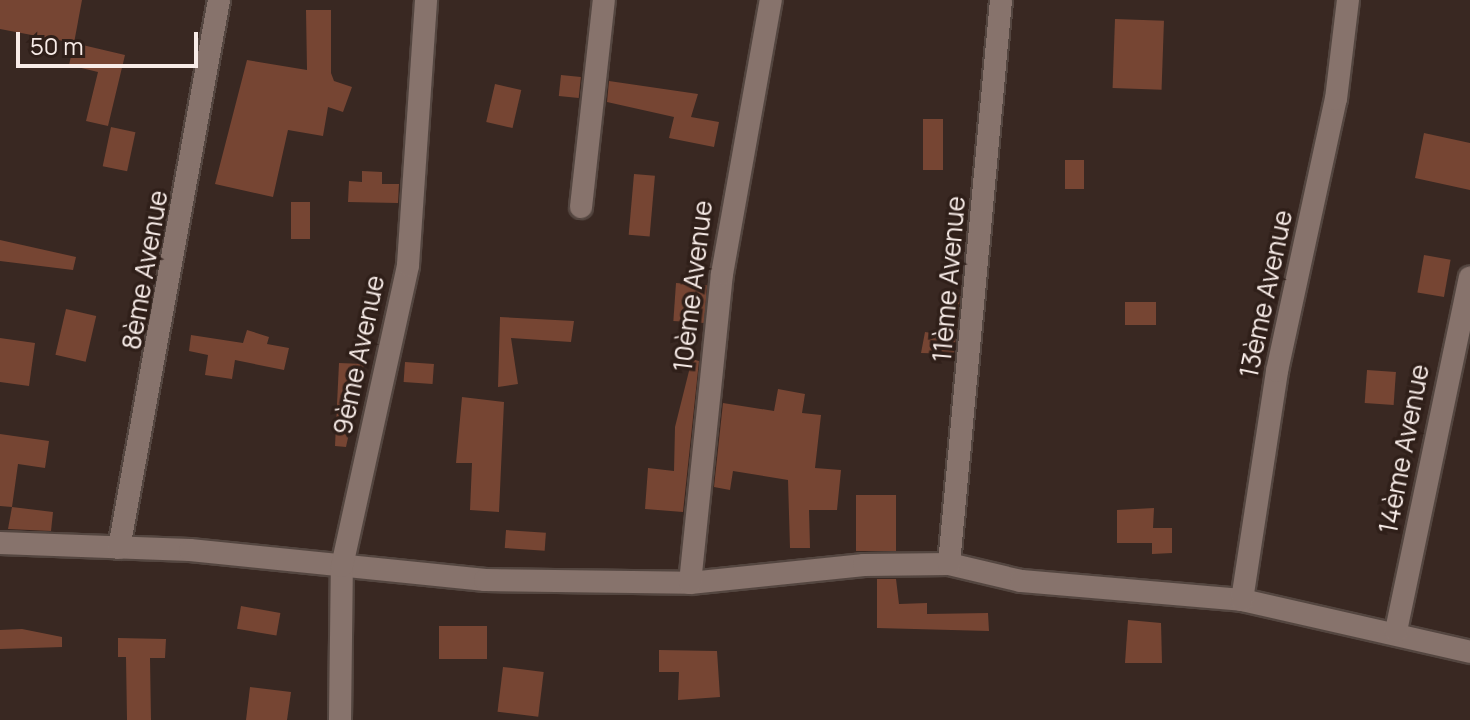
<!DOCTYPE html>
<html>
<head>
<meta charset="utf-8">
<style>
  body { margin:0 }
  #map { position:relative; width:1470px; height:720px; overflow:hidden; background:#392822; font-family:Manrope,sans-serif }
  div>[style] { position:absolute }
  .building>* { inset:0; background:#764533; transform-origin:0 0 }
  .roads { filter:drop-shadow(2px 0 #544640) drop-shadow(-2px 0 #544640) drop-shadow(0 2px #544640) drop-shadow(0 -2px #544640) }
  .minor>* { height:22px; margin:-11px; padding:0 11px; transform-origin:11px; border-radius:11px; background:#87736c }
  span { translate:-50% -50%; white-space:nowrap; text-align:center; line-height:1.15; -webkit-text-stroke:7px #2f1f19; paint-order:stroke }
  .street-label { font-size:26px; color:#f8ece8 }
  .scale { position:absolute; left:16px; top:32px; width:182px; height:36px; box-sizing:border-box; border:4px solid #f8ece8; border-top:0; padding-left:10px; font-size:24px; line-height:28px; white-space:nowrap; color:#f8ece8; -webkit-text-stroke:6px #2f1f19; paint-order:stroke }
</style>
</head>
<body>
<div id="map">
  <div class="building">
    <i style="clip-path:polygon(0 0,82px 0,74px 43px,0 29px)"></i>
    <i style="clip-path:polygon(306px 10px,331px 10px,331px 73px,334px 81px,352px 87px,343px 112px,328px 107px,323px 136px,288px 130px,273px 197px,215px 184px,247px 60px,307px 70px)"></i>
    <i style="left:1115px;top:19px;width:49px;height:69px;rotate:2deg"></i>
    <i style="clip-path:polygon(74px 43px,125px 55px,108px 126px,86px 121px,98px 72px,69px 65px)"></i>
    <i style="left:561px;top:75px;width:20px;height:21px;rotate:6deg"></i>
    <i style="clip-path:polygon(609px 81px,698px 94px,691px 117px,719px 122px,714px 147px,669px 138px,674px 117px,607px 102px)"></i>
    <i style="left:495px;top:84px;width:27px;height:39px;rotate:13deg"></i>
    <i style="left:923px;top:119px;width:20px;height:51px"></i>
    <i style="left:111px;top:127px;width:25px;height:40px;rotate:12deg"></i>
    <i style="clip-path:polygon(1424px 133px,1470px 143px,1470px 190px,1415px 178px)"></i>
    <i style="left:1065px;top:160px;width:19px;height:29px"></i>
    <i style="clip-path:polygon(362px 171px,382px 172px,382px 184px,399px 184px,398px 203px,348px 202px,349px 181px,362px 182px)"></i>
    <i style="left:634px;top:174px;width:21px;height:61px;rotate:5deg"></i>
    <i style="left:291px;top:202px;width:19px;height:37px"></i>
    <i style="clip-path:polygon(0 240px,76px 257px,73px 270px,0 261px)"></i>
    <i style="left:1424px;top:255px;width:27px;height:38px;rotate:10deg"></i>
    <i style="left:676px;top:283px;width:31px;height:38px;rotate:4deg"></i>
    <i style="clip-path:polygon(952px 294px,960px 296px,954px 354px,921px 353px,925px 332px,945px 335px)"></i>
    <i style="left:1125px;top:302px;width:31px;height:23px"></i>
    <i style="left:66px;top:309px;width:31px;height:47px;rotate:13deg"></i>
    <i style="clip-path:polygon(500px 317px,574px 321px,571px 342px,511px 338px,518px 384px,498px 387px)"></i>
    <i style="clip-path:polygon(247px 330px,269px 337px,267px 344px,289px 348px,284px 370px,235px 360px,232px 379px,205px 375px,208px 355px,189px 351px,191px 335px,243px 343px)"></i>
    <i style="clip-path:polygon(0 338px,35px 343px,29px 386px,0 382px)"></i>
    <i style="clip-path:polygon(692px 359px,699px 361px,683px 512px,645px 509px,648px 468px,674px 471px,675px 427px)"></i>
    <i style="left:405px;top:362px;width:29px;height:20px;rotate:4deg"></i>
    <i style="clip-path:polygon(339px 363px,364px 364px,346px 447px,335px 446px)"></i>
    <i style="left:1367px;top:370px;width:29px;height:33px;rotate:4deg"></i>
    <i style="clip-path:polygon(778px 389px,805px 394px,802px 413px,821px 415px,815px 468px,841px 470px,837px 510px,809px 510px,810px 548px,790px 548px,788px 480px,733px 471px,730px 490px,714px 487px,723px 403px,774px 411px)"></i>
    <i style="clip-path:polygon(462px 397px,504px 402px,499px 512px,470px 510px,472px 463px,456px 463px)"></i>
    <i style="clip-path:polygon(0 434px,49px 441px,45px 468px,18px 464px,12px 507px,0 506px)"></i>
    <i style="left:896px;top:495px;width:56px;height:40px;rotate:90deg"></i>
    <i style="clip-path:polygon(12px 507px,53px 512px,51px 531px,8px 529px)"></i>
    <i style="clip-path:polygon(1154px 508px,1153px 528px,1172px 528px,1172px 553px,1152px 554px,1152px 543px,1117px 543px,1117px 510px)"></i>
    <i style="left:506px;top:530px;width:40px;height:18px;rotate:4deg"></i>
    <i style="clip-path:polygon(877px 579px,896px 579px,899px 604px,927px 603px,927px 614px,988px 613px,989px 631px,877px 628px)"></i>
    <i style="left:241px;top:606px;width:40px;height:23px;rotate:10deg"></i>
    <i style="clip-path:polygon(1128px 620px,1161px 623px,1162px 663px,1125px 663px)"></i>
    <i style="left:439px;top:626px;width:48px;height:33px"></i>
    <i style="clip-path:polygon(22px 629px,62px 637px,62px 647px,0 649px,0 630px)"></i>
    <i style="clip-path:polygon(118px 638px,166px 639px,165px 658px,150px 658px,151px 720px,127px 720px,126px 657px,118px 657px)"></i>
    <i style="clip-path:polygon(659px 650px,717px 651px,720px 697px,678px 700px,679px 672px,659px 672px)"></i>
    <i style="left:503px;top:667px;width:41px;height:45px;rotate:7deg"></i>
    <i style="clip-path:polygon(250px 687px,291px 692px,287px 720px,246px 720px)"></i>
  </div>
  <div class="roads">
    <div class="minor">
      <i style="left:581px;top:207px;width:208px;rotate:-83.7deg"></i>
      <i style="left:0;top:543px;width:190px;rotate:2.1deg"></i>
      <i style="left:190px;top:550px;width:297px;rotate:5.8deg"></i>
      <i style="left:485px;top:580px;width:205px;rotate:0.8deg"></i>
      <i style="left:690px;top:583px;width:175px;rotate:-5.9deg"></i>
      <i style="left:864px;top:565px;width:85px;rotate:-0.7deg"></i>
      <i style="left:949px;top:564px;width:74px;rotate:13.3deg"></i>
      <i style="left:1021px;top:581px;width:222px;rotate:4.9deg"></i>
      <i style="left:1242px;top:600px;width:234px;rotate:12.8deg"></i>
      <i style="left:119px;top:548px;width:557px;rotate:-79.66deg"></i>
      <i style="left:949px;top:564px;width:566px;rotate:-84.73deg"></i>
      <i style="left:690px;top:583px;width:311px;rotate:-84.1deg"></i>
      <i style="left:722px;top:274px;width:278px;rotate:-79.9deg"></i>
      <i style="left:1242px;top:600px;width:232px;rotate:-81.3deg"></i>
      <i style="left:1277px;top:371px;width:278px;rotate:-77.8deg"></i>
      <i style="left:1336px;top:99px;width:100px;rotate:-83.1deg"></i>
      <i style="left:1396px;top:631px;width:361px;rotate:-78.2deg"></i>
      <i style="left:340px;top:720px;width:154px;rotate:-89.3deg"></i>
      <i style="left:342px;top:566px;width:308px;rotate:-77.6deg"></i>
      <i style="left:408px;top:265px;width:266px;rotate:-86.1deg"></i>
    </div>
  </div>
  <div class="street-label">
    <span style="left:145px;top:270px;rotate:-80deg">8ème Avenue</span>
    <span style="left:949px;top:279px;rotate:-85deg">11ème Avenue</span>
    <span style="left:693px;top:286px;rotate:-83deg">10ème Avenue</span>
    <span style="left:1266px;top:294px;rotate:-78deg">13ème Avenue</span>
    <span style="left:359px;top:355px;rotate:-78deg">9ème Avenue</span>
    <span style="left:1404px;top:449px;rotate:-79deg">14ème Avenue</span>
  </div>
  <div class="scale">50 m</div>
</div>
</body>
</html>
